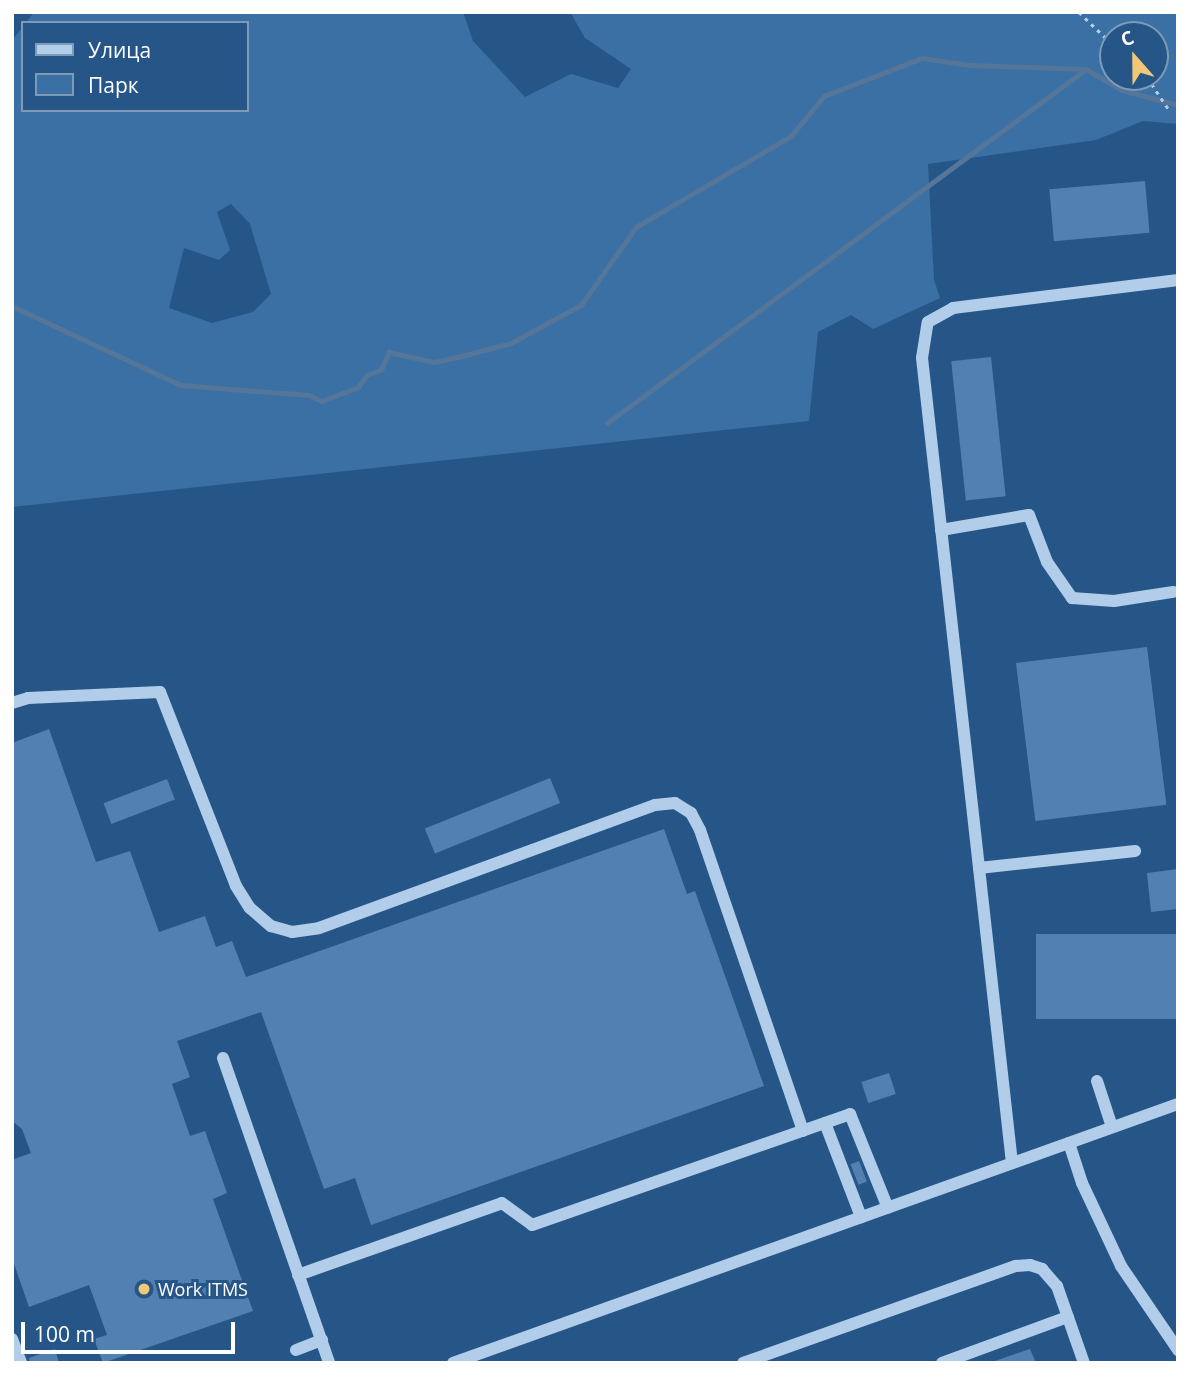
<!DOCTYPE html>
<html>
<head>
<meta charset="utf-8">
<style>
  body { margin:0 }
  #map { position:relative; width:1190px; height:1375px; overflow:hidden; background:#265687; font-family:"Open Sans",sans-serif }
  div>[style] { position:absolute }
  .green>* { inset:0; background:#3a70a4 }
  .stream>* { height:4.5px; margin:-2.25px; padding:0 2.25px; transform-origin:2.25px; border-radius:2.25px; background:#557699 }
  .building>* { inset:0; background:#5281b1; transform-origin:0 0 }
  .path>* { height:2.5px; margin-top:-1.25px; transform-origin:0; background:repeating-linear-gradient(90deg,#b1cde9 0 3.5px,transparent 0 8.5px) }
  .minor>* { height:12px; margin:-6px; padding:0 6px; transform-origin:6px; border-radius:6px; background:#b1cde9 }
  .dots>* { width:19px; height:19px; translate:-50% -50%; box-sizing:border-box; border:4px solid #265687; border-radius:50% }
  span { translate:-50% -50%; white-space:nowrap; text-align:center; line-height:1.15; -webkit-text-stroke:6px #265687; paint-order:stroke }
  .poi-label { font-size:18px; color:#fff }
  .left { translate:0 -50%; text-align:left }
  .frame { position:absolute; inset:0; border:14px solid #fff; pointer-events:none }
  .legend { position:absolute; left:21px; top:21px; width:228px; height:91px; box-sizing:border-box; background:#265687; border:2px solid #7d9ab7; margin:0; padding:9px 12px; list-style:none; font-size:21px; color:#fff }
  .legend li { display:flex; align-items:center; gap:14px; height:35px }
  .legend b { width:35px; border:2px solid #7d9ab7 }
  .north { position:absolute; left:1099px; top:21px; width:70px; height:70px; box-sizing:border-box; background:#265687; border:2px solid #7d9ab7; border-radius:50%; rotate:339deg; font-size:19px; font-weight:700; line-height:28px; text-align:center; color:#fff }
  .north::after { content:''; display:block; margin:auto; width:24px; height:32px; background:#f2c776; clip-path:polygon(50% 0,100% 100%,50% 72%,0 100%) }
  .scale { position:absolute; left:21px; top:1322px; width:214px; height:32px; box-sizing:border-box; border:4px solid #fff; border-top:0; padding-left:9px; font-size:21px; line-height:24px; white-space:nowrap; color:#fff; -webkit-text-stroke:5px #265687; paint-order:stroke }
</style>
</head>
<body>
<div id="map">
  <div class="green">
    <i style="clip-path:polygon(evenodd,34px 12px,463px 12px,473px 41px,525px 97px,571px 74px,618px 88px,631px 69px,585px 38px,570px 12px,1178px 12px,1178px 124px,1143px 121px,1096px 140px,928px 164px,934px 280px,940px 298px,873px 329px,851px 315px,818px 332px,809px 421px,12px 507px,12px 40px,23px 27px,23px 110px,247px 110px,247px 23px,26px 23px,34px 12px,1113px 35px,1155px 35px,1155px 77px,1113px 77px,1113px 35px,34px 12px,231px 204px,250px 224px,271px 294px,253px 312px,212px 323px,169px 308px,184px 248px,219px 260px,230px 250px,217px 212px,231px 204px)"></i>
  </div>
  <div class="stream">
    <i style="left:12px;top:306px;width:187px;rotate:25.1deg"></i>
    <i style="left:181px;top:385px;width:128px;rotate:4.5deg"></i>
    <i style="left:309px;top:395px;width:14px;rotate:25deg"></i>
    <i style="left:322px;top:401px;width:39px;rotate:-21deg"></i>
    <i style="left:358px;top:387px;width:15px;rotate:-53deg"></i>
    <i style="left:367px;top:375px;width:15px;rotate:-20deg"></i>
    <i style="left:381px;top:370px;width:20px;rotate:-66deg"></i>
    <i style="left:389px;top:352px;width:46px;rotate:12.5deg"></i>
    <i style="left:434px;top:362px;width:25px;rotate:-12deg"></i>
    <i style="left:458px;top:357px;width:55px;rotate:-14.8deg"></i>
    <i style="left:511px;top:343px;width:80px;rotate:-28.5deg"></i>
    <i style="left:581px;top:305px;width:95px;rotate:-54.8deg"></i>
    <i style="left:636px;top:227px;width:180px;rotate:-30.4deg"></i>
    <i style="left:791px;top:136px;width:52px;rotate:-50.5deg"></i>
    <i style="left:824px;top:96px;width:105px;rotate:-21.2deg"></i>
    <i style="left:922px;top:58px;width:49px;rotate:8.3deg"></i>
    <i style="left:970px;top:65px;width:116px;rotate:2deg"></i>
    <i style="left:1086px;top:69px;width:42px;rotate:30.3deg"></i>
    <i style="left:1122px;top:90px;width:58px;rotate:15deg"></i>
    <i style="left:607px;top:423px;width:594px;rotate:-36.45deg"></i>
  </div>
  <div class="building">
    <i style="left:1145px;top:181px;width:52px;height:96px;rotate:85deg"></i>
    <i style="left:991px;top:357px;width:140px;height:40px;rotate:84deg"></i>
    <i style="left:1147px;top:647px;width:159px;height:132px;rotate:83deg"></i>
    <i style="clip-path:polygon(49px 729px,96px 862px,130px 851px,159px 932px,205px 916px,216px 947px,232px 941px,246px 977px,664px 829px,687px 894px,695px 891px,764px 1086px,371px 1225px,355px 1178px,324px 1189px,261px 1012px,177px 1041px,190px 1077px,172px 1084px,190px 1136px,205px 1131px,227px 1193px,213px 1199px,253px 1311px,103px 1363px,94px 1339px,107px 1335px,89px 1285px,29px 1307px,12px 1258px,12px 1160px,31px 1153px,22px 1129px,12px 1121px,12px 743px)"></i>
    <i style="left:550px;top:778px;width:27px;height:135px;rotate:68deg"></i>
    <i style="left:167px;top:779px;width:22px;height:68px;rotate:69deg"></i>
    <i style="clip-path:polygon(1178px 869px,1178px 909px,1151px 912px,1147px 873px)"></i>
    <i style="left:1178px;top:934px;width:85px;height:142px;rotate:90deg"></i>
    <i style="left:889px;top:1073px;width:22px;height:29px;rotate:72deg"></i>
    <i style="left:859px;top:1161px;width:22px;height:9px;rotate:69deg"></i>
    <i style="clip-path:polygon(55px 1349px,59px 1363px,30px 1363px,29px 1358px)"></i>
    <i style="clip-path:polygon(1030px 1349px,1036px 1363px,995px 1363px,995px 1361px)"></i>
  </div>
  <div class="path">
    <i style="left:1079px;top:12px;width:47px;rotate:44.1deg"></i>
    <i style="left:1147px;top:77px;width:40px;rotate:56deg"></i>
  </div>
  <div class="minor">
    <i style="left:941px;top:530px;width:89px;rotate:-9.7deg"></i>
    <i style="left:1029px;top:515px;width:50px;rotate:69deg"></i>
    <i style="left:1047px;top:562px;width:44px;rotate:55.2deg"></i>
    <i style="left:1072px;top:598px;width:42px;rotate:4.1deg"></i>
    <i style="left:1114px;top:601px;width:60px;rotate:-8.7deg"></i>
    <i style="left:12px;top:703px;width:17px;rotate:-17deg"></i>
    <i style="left:28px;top:698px;width:132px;rotate:-2.6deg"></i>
    <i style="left:160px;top:692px;width:208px;rotate:68.6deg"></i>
    <i style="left:236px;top:886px;width:26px;rotate:58deg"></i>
    <i style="left:250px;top:908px;width:28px;rotate:41deg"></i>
    <i style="left:271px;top:926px;width:22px;rotate:16deg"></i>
    <i style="left:292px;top:932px;width:27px;rotate:-8deg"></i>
    <i style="left:319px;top:928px;width:358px;rotate:-20.1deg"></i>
    <i style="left:655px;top:805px;width:20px;rotate:-6deg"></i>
    <i style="left:675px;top:803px;width:19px;rotate:32deg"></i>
    <i style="left:691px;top:813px;width:19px;rotate:62deg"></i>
    <i style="left:700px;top:830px;width:318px;rotate:71.1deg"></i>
    <i style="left:979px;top:868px;width:157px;rotate:-6.2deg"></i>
    <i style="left:223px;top:1058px;width:323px;rotate:70.8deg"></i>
    <i style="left:1097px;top:1081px;width:48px;rotate:71.9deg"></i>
    <i style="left:825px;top:1123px;width:101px;rotate:69deg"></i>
    <i style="left:1069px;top:1143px;width:42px;rotate:72deg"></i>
    <i style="left:1082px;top:1183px;width:92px;rotate:64.8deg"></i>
    <i style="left:1121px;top:1266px;width:102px;rotate:55.8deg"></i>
    <i style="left:1012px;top:1163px;width:810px;rotate:-96.38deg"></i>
    <i style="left:922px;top:358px;width:36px;rotate:-81deg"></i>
    <i style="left:928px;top:322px;width:29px;rotate:-29deg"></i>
    <i style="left:953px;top:308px;width:227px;rotate:-7.1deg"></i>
    <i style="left:298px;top:1275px;width:216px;rotate:-19.4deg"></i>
    <i style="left:502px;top:1203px;width:37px;rotate:36deg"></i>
    <i style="left:532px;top:1225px;width:337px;rotate:-19.2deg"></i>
    <i style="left:850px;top:1114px;width:101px;rotate:68deg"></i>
    <i style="left:12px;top:1339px;width:26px;rotate:69deg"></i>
    <i style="left:296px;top:1350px;width:28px;rotate:-21deg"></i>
    <i style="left:453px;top:1363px;width:770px;rotate:-19.66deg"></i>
    <i style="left:743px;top:1363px;width:290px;rotate:-19.6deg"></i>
    <i style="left:1016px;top:1266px;width:14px;rotate:-4deg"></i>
    <i style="left:1030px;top:1265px;width:13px;rotate:18deg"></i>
    <i style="left:1042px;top:1269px;width:23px;rotate:49deg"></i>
    <i style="left:1057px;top:1286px;width:82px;rotate:70.7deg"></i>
    <i style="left:942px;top:1363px;width:134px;rotate:-20.1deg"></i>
  </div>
  <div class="dots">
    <i style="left:144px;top:1289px;background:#f2c776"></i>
  </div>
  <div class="poi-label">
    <span class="left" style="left:158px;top:1289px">Work ITMS</span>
  </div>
  <div class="frame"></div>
  <ul class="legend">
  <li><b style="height:9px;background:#b1cde9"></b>Улица</li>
  <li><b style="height:19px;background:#3a70a4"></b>Парк</li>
  </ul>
  <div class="north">С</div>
  <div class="scale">100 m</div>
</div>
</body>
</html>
